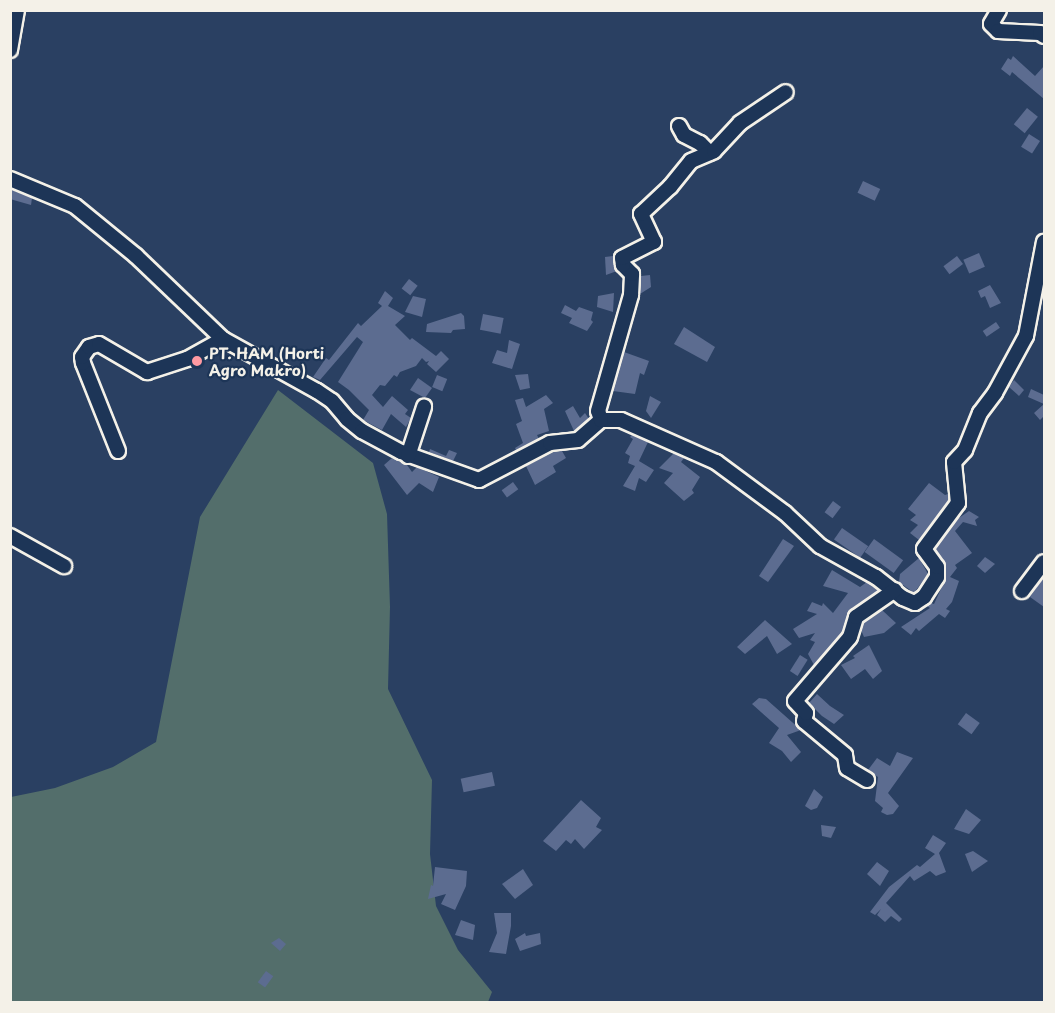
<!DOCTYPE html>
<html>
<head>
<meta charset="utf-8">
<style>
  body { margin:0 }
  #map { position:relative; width:1055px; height:1013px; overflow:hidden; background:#2a4062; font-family:"Playpen Sans",sans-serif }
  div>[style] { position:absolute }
  .green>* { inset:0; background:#536e6b }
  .building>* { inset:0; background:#5c6c90; transform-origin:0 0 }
  .roads { filter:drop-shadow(2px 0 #f4f1e8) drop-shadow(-2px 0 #f4f1e8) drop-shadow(0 2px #f4f1e8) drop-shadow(0 -2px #f4f1e8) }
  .minor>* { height:14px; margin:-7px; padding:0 7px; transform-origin:7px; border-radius:7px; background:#1d3557 }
  .dots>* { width:16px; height:16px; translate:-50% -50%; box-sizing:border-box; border:3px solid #1d3557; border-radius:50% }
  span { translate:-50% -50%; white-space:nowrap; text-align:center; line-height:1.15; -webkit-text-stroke:4.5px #1d3557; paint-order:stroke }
  .poi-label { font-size:15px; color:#f4f1e8; font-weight:700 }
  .left { translate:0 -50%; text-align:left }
  .frame { position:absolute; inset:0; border:12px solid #f4f1e8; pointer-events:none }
</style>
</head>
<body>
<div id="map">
  <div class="green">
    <i style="clip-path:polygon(278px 390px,373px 463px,387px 514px,390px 607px,388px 689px,432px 780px,430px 854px,436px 906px,458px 950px,492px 992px,488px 1002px,11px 1002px,11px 797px,55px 788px,113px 767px,156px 742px,200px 517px)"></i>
  </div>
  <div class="building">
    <i style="clip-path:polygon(1013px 56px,1035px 76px,1044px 66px,1044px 99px,1012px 72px,1010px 76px,1001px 69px,1008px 58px,1011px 60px)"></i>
    <i style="left:1027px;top:108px;width:14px;height:21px;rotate:39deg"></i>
    <i style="left:1029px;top:134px;width:13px;height:15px;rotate:32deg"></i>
    <i style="left:863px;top:181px;width:19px;height:13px;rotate:25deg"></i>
    <i style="clip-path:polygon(10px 189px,32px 198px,31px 205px,10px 199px)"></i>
    <i style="left:979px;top:253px;width:15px;height:17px;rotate:67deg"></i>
    <i style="clip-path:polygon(613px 256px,617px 271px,606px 275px,605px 257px)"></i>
    <i style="left:957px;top:256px;width:10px;height:17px;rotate:53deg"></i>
    <i style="clip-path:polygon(650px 275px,651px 287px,640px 294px,641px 276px)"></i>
    <i style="left:409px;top:279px;width:11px;height:12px;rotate:38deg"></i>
    <i style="clip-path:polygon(990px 285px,1001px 303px,990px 308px,985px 296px,981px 298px,978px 291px)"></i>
    <i style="clip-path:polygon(385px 291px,393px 298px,388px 306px,405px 316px,395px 325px,410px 340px,412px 338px,436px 356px,441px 351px,449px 359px,436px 372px,427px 364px,429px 361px,426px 362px,422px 358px,416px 366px,400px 372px,397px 377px,394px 375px,385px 386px,380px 385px,372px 395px,383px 407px,392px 396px,408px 410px,405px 414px,411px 418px,406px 427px,391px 414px,382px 430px,363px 420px,369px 410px,349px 390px,338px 382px,363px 342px,357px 337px,320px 380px,313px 377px,326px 358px,329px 360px,358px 323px,361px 326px,382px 306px,378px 303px)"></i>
    <i style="clip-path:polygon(614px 293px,613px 312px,597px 307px,598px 296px)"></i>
    <i style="clip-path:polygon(413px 296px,426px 299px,422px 317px,405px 312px)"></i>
    <i style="clip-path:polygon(565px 305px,576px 311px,579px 307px,593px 312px,591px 320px,593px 322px,587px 331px,569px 323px,572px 318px,561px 313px)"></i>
    <i style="clip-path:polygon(461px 313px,464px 316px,465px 329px,453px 330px,451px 333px,426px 332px,427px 324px)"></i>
    <i style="left:483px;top:314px;width:21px;height:16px;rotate:11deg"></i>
    <i style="left:996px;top:322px;width:7px;height:16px;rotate:56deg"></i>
    <i style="clip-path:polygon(684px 327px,715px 347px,707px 362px,674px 344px)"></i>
    <i style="clip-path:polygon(509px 340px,520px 344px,512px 369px,492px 363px,497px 350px,507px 353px)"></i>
    <i style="clip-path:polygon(624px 352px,649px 361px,644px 375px,640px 373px,635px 394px,613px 391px)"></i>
    <i style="clip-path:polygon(528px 374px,530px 388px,520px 390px,515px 375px)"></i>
    <i style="left:437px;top:375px;width:11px;height:13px;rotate:22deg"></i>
    <i style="clip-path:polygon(418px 378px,432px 388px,425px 398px,410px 390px)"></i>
    <i style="clip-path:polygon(1014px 380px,1024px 390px,1019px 396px,1009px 387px)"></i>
    <i style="clip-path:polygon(1031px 389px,1044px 395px,1044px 416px,1040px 420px,1034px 413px,1044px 404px,1028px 397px)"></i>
    <i style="clip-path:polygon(546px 395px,553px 403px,544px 409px,549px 431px,537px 435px,539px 439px,516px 450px,515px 448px,523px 443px,516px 424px,522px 421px,515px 400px,523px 398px,526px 407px)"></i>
    <i style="clip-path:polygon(650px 396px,661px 402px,651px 418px,646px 411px)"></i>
    <i style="clip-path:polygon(573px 406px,580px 418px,585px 413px,589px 419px,574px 431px,565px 411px)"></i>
    <i style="clip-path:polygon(632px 435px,648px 442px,639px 461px,654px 470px,646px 482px,639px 478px,635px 491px,623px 486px,635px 466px,628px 463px,630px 456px,625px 453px,633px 439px,630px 437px)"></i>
    <i style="clip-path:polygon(430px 449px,446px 456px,449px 450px,457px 453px,453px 461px,429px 452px)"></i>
    <i style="clip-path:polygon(562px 451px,566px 458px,553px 466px,556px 472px,535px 485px,526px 466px,554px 452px)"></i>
    <i style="clip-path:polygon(674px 453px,684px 458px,681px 462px,700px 477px,692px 490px,694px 493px,684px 501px,664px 483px,673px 473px,659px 468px)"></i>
    <i style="clip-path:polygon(392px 458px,407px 465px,412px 472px,417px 467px,439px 477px,433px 492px,419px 483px,407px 495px,384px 465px)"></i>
    <i style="left:513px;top:482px;width:9px;height:14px;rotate:54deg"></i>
    <i style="clip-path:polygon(929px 483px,945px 495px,948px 494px,949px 500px,919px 540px,910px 533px,918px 525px,910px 520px,916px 515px,908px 509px)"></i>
    <i style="left:833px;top:501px;width:10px;height:14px;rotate:37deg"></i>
    <i style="clip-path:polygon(969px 511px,979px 517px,975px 520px,977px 526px,963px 522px,955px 531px,972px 553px,955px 565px,957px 568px,950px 577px,959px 581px,952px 602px,946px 609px,950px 611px,945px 618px,939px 614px,919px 631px,916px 628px,911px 635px,901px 627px,930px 608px,927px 606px,931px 603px,934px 604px,946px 578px,945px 562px,935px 549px,956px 520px)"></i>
    <i style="left:842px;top:528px;width:32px;height:14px;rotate:35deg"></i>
    <i style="clip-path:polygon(783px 539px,794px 546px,768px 582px,759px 576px)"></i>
    <i style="left:874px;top:539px;width:36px;height:16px;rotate:36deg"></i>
    <i style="clip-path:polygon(985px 557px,995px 564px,985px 573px,977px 566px)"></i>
    <i style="clip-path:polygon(919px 558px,928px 574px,914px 593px,899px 582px,900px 574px)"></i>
    <i style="clip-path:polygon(832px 570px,860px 587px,867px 582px,878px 591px,850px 610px,842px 633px,814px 665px,808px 654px,815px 642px,810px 640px,815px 633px,799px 638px,793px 629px,817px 614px,807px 611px,812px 602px,822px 606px,823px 603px,833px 613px,848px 593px,823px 586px)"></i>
    <i style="clip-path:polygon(1044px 576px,1044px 607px,1030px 597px)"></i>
    <i style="clip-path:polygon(882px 610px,896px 623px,884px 633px,864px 637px,861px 630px,864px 623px)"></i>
    <i style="clip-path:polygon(765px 620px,792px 644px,777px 654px,767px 636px,745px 654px,737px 647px)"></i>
    <i style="clip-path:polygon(869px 645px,882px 671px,873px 679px,865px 669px,851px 679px,841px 665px,855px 658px,853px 656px)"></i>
    <i style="left:800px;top:655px;width:9px;height:19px;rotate:32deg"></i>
    <i style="clip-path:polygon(817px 694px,830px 706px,844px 715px,834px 724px,822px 716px,809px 703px)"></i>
    <i style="clip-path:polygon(759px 698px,766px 699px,801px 730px,787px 735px,801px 752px,791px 762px,782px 751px,769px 743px,779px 728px,752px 704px)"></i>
    <i style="left:966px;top:713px;width:17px;height:14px;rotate:36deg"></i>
    <i style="clip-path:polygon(897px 752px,913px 758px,888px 793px,899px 806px,893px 814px,887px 815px,881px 812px,883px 808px,875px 801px,878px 777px,868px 770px,877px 758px,890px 766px)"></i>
    <i style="left:492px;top:772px;width:14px;height:32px;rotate:78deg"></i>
    <i style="clip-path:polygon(814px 789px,823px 797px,817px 808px,811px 810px,805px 806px)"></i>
    <i style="clip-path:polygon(581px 800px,601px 818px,596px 827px,602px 830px,584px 849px,575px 839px,571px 844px,566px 840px,556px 851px,543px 841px)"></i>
    <i style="clip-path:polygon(966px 809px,981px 820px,969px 834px,954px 829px)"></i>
    <i style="clip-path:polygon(821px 825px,836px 827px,831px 838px,822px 836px)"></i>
    <i style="clip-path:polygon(933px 835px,946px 843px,939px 853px,946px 872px,936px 876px,930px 871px,914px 881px,910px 876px,886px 903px,902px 919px,899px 922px,891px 916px,885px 922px,877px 915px,881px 909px,875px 915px,870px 912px,889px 887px,917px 865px,920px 867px,935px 854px,925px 848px)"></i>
    <i style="clip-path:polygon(973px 851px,988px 861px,972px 872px,965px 854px)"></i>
    <i style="clip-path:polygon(877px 862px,889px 871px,880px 886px,867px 874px)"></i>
    <i style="clip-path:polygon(435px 867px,467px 871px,466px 886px,455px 910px,441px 904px,446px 894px,428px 899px,431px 885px,433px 886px)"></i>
    <i style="clip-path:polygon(523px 869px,533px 885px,515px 899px,502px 884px)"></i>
    <i style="clip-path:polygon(494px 913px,511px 913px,511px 926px,506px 954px,489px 952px,497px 933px)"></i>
    <i style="clip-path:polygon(461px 920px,475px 925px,473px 940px,455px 935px)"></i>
    <i style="clip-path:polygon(525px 933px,526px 936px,540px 933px,541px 944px,520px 951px,515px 939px)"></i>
    <i style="clip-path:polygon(279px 938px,286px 944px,280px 951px,271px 943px)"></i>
    <i style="left:266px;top:971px;width:9px;height:14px;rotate:36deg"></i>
  </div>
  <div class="roads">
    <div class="minor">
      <i style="left:999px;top:10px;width:16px;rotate:120deg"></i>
      <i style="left:991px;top:24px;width:10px;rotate:45deg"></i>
      <i style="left:998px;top:31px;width:42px;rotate:2.7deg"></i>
      <i style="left:1040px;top:33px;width:5px;rotate:37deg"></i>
      <i style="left:10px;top:50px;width:41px;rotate:-80.1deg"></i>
      <i style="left:679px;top:126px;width:10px;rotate:61deg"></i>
      <i style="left:684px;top:135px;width:18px;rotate:27deg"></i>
      <i style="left:700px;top:143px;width:14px;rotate:45deg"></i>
      <i style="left:10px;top:179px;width:70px;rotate:22.6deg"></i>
      <i style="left:75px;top:206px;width:79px;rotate:39.3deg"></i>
      <i style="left:136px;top:256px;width:120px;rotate:43.7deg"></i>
      <i style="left:223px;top:339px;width:107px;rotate:29deg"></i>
      <i style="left:317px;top:391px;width:18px;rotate:34deg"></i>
      <i style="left:332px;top:401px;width:23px;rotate:50deg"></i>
      <i style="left:347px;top:419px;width:19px;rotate:39deg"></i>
      <i style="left:362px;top:431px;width:44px;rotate:28.3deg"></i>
      <i style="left:401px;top:452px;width:83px;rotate:19.7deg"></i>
      <i style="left:479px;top:480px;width:80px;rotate:-27.5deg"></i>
      <i style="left:550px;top:443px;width:28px;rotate:-6deg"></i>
      <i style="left:578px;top:440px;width:30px;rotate:-41deg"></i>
      <i style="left:601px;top:420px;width:20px"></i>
      <i style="left:621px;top:420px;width:104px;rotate:23.9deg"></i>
      <i style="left:716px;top:462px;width:86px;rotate:36.5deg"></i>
      <i style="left:785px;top:513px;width:48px;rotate:43.3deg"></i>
      <i style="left:820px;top:546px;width:64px;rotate:29deg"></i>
      <i style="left:876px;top:577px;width:34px;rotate:38deg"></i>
      <i style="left:903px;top:598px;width:13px;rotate:23deg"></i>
      <i style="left:915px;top:603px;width:11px;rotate:-34deg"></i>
      <i style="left:924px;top:597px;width:24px;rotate:-57deg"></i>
      <i style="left:937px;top:577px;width:10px;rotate:-90deg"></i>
      <i style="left:937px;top:567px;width:22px;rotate:-126deg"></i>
      <i style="left:924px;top:549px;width:57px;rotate:-53.5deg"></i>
      <i style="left:958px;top:503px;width:41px;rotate:-95.6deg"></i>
      <i style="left:954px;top:462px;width:16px;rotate:-47deg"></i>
      <i style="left:965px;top:450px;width:40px;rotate:-68deg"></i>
      <i style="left:980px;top:413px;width:25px;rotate:-53deg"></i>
      <i style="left:995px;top:393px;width:65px;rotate:-61.5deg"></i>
      <i style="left:1026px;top:336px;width:96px;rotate:-79.2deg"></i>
      <i style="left:601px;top:420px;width:9px;rotate:-108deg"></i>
      <i style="left:598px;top:411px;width:121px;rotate:-74.1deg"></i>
      <i style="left:631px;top:295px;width:21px;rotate:-87deg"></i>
      <i style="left:632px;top:274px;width:13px;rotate:-135deg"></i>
      <i style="left:623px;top:265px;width:7px;rotate:-98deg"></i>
      <i style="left:622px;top:258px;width:36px;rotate:-27deg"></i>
      <i style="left:654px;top:242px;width:31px;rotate:-115deg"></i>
      <i style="left:641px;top:214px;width:40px;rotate:-43deg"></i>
      <i style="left:670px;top:187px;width:33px;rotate:-51deg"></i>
      <i style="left:691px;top:161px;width:25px;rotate:-23deg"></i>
      <i style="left:714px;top:151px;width:38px;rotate:-47deg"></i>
      <i style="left:740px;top:123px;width:55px;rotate:-34deg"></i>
      <i style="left:118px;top:451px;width:95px;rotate:-111.7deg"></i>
      <i style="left:83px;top:363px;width:6px;rotate:-99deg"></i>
      <i style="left:82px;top:357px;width:12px;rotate:-55deg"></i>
      <i style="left:89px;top:347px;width:10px;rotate:-17deg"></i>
      <i style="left:99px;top:344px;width:56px;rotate:30.3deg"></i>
      <i style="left:147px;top:372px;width:42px;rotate:-18deg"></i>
      <i style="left:187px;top:359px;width:41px;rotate:-29.1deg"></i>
      <i style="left:408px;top:456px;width:52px;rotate:-71.9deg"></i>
      <i style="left:10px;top:536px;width:62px;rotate:29.1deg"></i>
      <i style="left:1022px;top:591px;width:36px;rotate:-53deg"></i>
      <i style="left:867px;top:780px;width:23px;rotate:-149deg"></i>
      <i style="left:847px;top:768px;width:13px;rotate:-99deg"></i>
      <i style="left:845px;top:755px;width:53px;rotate:-140.3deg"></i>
      <i style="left:804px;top:721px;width:8px;rotate:-76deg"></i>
      <i style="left:806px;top:713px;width:16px;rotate:-133deg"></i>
      <i style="left:795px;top:701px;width:84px;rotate:-49.3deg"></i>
      <i style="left:850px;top:637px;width:21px;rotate:-73deg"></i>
      <i style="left:856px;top:617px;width:47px;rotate:-34.7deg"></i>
    </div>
  </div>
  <div class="dots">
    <i style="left:197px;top:361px;background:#ff9aa2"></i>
  </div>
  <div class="poi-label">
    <span class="left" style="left:209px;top:361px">PT. HAM (Horti<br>Agro Makro)</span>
  </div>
  <div class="frame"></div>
</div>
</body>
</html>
